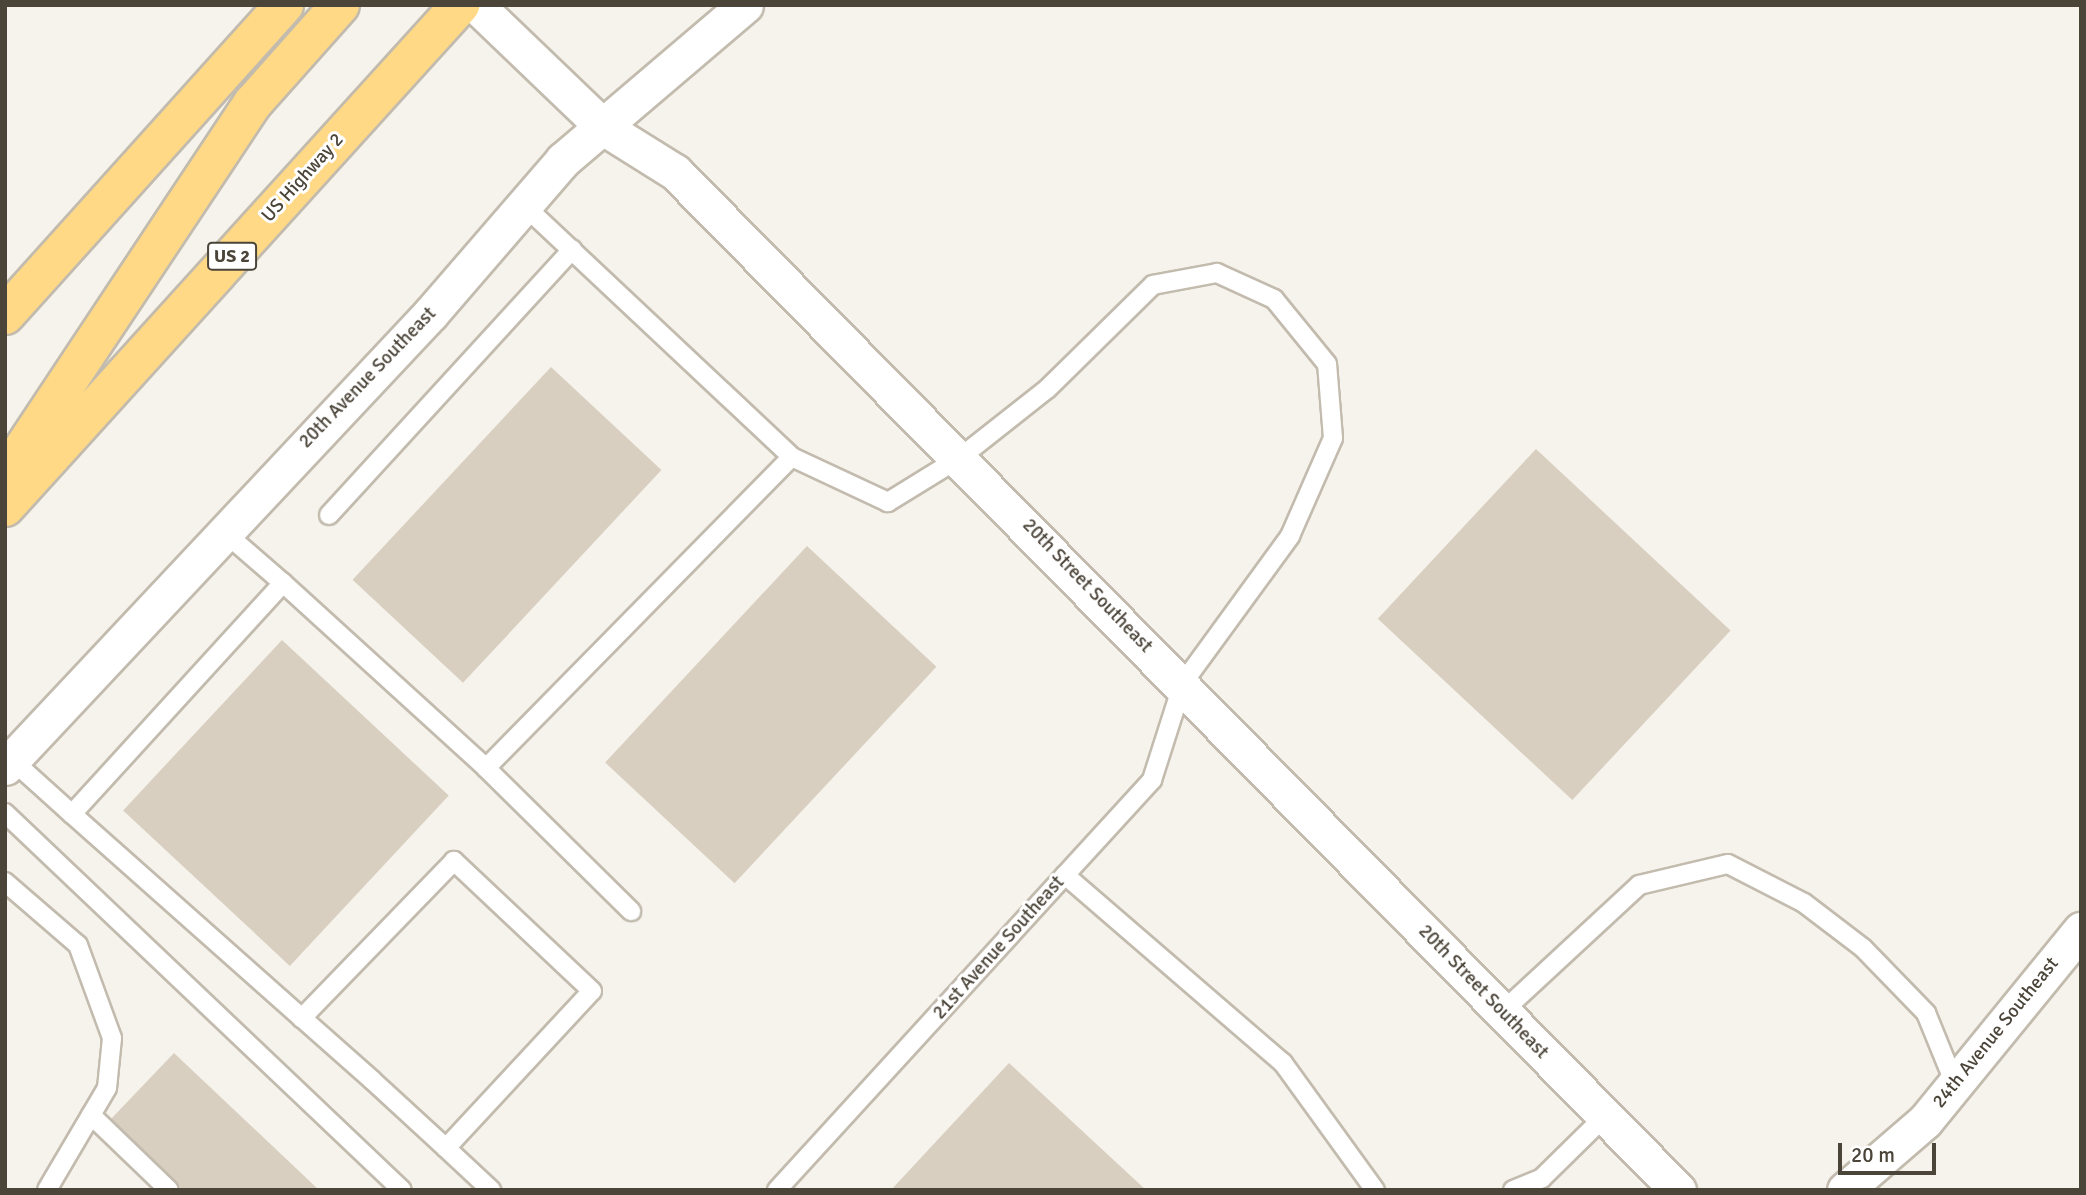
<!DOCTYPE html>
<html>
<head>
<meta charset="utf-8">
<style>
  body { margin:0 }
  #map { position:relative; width:2086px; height:1195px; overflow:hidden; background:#f6f3ec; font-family:Signika,sans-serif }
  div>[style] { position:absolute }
  .building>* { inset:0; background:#d8cfc1; transform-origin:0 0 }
  .roads { filter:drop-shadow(2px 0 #c2bbae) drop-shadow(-2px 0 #c2bbae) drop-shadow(0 2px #c2bbae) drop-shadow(0 -2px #c2bbae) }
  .service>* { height:18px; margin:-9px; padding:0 9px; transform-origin:9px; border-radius:9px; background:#fff }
  .minor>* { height:35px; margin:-17.5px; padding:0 17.5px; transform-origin:17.5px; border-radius:17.5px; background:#fff }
  .trunk>* { height:38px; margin:-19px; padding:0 19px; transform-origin:19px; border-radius:19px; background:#ffd985 }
  span { translate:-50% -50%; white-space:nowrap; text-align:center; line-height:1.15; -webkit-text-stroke:6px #fff; paint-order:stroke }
  .shield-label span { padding:2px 5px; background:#fff; border:2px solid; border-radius:5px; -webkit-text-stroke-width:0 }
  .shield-label { font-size:18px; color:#4b4439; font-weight:700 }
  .street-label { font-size:19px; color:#4b4439 }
  .frame { position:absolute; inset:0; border:7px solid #4b4439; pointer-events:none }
  .scale { position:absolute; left:1838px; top:1143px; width:98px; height:32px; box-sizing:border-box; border:4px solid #4b4439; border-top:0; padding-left:9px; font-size:21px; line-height:24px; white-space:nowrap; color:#4b4439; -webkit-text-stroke:5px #fff; paint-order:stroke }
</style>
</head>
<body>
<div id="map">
  <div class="building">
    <i style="left:551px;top:367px;width:151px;height:291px;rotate:43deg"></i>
    <i style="left:1536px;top:449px;width:266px;height:232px;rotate:43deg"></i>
    <i style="left:807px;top:546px;width:177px;height:296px;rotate:43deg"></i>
    <i style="left:282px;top:640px;width:228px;height:233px;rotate:43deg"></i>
    <i style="clip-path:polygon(174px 1053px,319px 1190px,183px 1190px,110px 1120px)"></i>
    <i style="clip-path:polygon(1009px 1063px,1146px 1190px,891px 1190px)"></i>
  </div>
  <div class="roads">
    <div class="service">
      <i style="left:329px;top:515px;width:360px;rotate:-47.5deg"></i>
      <i style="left:283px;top:583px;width:275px;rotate:42.3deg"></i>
      <i style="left:486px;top:768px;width:204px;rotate:44.6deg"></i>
      <i style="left:12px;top:760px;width:81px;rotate:42deg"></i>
      <i style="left:72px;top:814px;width:313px;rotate:-47.6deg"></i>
      <i style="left:283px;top:583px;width:79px;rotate:-139.1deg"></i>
      <i style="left:486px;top:768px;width:436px;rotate:-45.5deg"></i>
      <i style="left:792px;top:457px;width:368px;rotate:-136.8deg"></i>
      <i style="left:5px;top:813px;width:547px;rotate:43.52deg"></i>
      <i style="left:72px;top:814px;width:307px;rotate:41.6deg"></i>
      <i style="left:1065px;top:875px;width:288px;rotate:40.8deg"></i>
      <i style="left:1283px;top:1063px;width:157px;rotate:54.1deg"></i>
      <i style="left:5px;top:882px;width:96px;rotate:40.8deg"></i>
      <i style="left:78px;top:945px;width:99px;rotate:69.9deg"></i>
      <i style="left:112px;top:1038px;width:50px;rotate:95.7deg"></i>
      <i style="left:107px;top:1088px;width:118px;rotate:120.5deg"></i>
      <i style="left:1502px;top:1012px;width:187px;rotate:-42.8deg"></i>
      <i style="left:1639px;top:885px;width:91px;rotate:-13.3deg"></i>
      <i style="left:1728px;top:864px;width:85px;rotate:27.2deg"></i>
      <i style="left:1804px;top:903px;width:74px;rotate:37.3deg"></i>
      <i style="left:1863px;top:948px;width:91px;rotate:45.9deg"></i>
      <i style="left:1926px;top:1013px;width:77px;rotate:67.8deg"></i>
      <i style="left:91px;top:1115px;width:108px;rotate:43.9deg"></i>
      <i style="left:446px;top:1148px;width:214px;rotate:-47.1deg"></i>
      <i style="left:592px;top:991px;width:190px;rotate:-136.7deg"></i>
      <i style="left:454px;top:861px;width:219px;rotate:134.1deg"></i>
      <i style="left:302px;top:1018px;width:94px;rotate:41.5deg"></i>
      <i style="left:372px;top:1080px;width:100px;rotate:42.6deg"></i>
      <i style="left:446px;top:1148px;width:62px;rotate:43deg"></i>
      <i style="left:777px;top:1190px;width:556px;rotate:-47.55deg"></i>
      <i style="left:1152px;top:780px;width:102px;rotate:-72.3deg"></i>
      <i style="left:1183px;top:683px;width:182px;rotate:-53.9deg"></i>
      <i style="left:1290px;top:536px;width:107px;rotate:-66.3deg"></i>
      <i style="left:1333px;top:438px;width:74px;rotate:-94.6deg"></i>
      <i style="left:1327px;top:364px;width:84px;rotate:-129.2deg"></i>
      <i style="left:1274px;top:299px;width:63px;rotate:-155.5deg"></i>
      <i style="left:1217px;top:273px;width:65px;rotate:169.4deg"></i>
      <i style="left:1153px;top:285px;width:148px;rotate:135.5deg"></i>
      <i style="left:1047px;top:389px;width:110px;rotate:141.7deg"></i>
      <i style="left:961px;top:457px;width:86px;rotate:148.3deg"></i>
      <i style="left:888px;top:502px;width:106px;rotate:-154.9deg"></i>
      <i style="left:1513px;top:1190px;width:31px;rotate:-22deg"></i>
      <i style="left:1542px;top:1178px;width:87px;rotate:-44.5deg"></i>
    </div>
    <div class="minor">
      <i style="left:476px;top:5px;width:176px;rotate:43.8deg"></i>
      <i style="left:603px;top:127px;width:85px;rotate:32deg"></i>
      <i style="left:675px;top:172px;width:1429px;rotate:45.43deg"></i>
      <i style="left:5px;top:767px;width:623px;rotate:-46.82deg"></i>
      <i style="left:431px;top:313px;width:202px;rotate:-49.2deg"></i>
      <i style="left:563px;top:160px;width:239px;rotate:-40.4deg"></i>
      <i style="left:1845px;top:1190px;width:106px;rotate:-40.8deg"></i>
      <i style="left:1925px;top:1121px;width:247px;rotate:-50.8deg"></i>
    </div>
    <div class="trunk">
      <i style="left:5px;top:315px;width:417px;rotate:-48deg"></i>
      <i style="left:5px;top:476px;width:448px;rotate:-56.4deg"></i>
      <i style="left:253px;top:103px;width:131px;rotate:-48.4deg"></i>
      <i style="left:5px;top:507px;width:678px;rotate:-47.81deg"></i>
    </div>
  </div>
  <div class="shield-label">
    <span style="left:232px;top:256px">US 2</span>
  </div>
  <div class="street-label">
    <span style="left:303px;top:178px;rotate:-48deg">US Highway 2</span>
    <span style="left:368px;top:378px;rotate:-46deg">20th Avenue Southeast</span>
    <span style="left:1087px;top:586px;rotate:46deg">20th Street Southeast</span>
    <span style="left:999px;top:948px;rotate:-48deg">21st Avenue Southeast</span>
    <span style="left:1483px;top:992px;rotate:46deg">20th Street Southeast</span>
    <span style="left:1996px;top:1033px;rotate:-51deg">24th Avenue Southeast</span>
  </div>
  <div class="frame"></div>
  <div class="scale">20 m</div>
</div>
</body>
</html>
